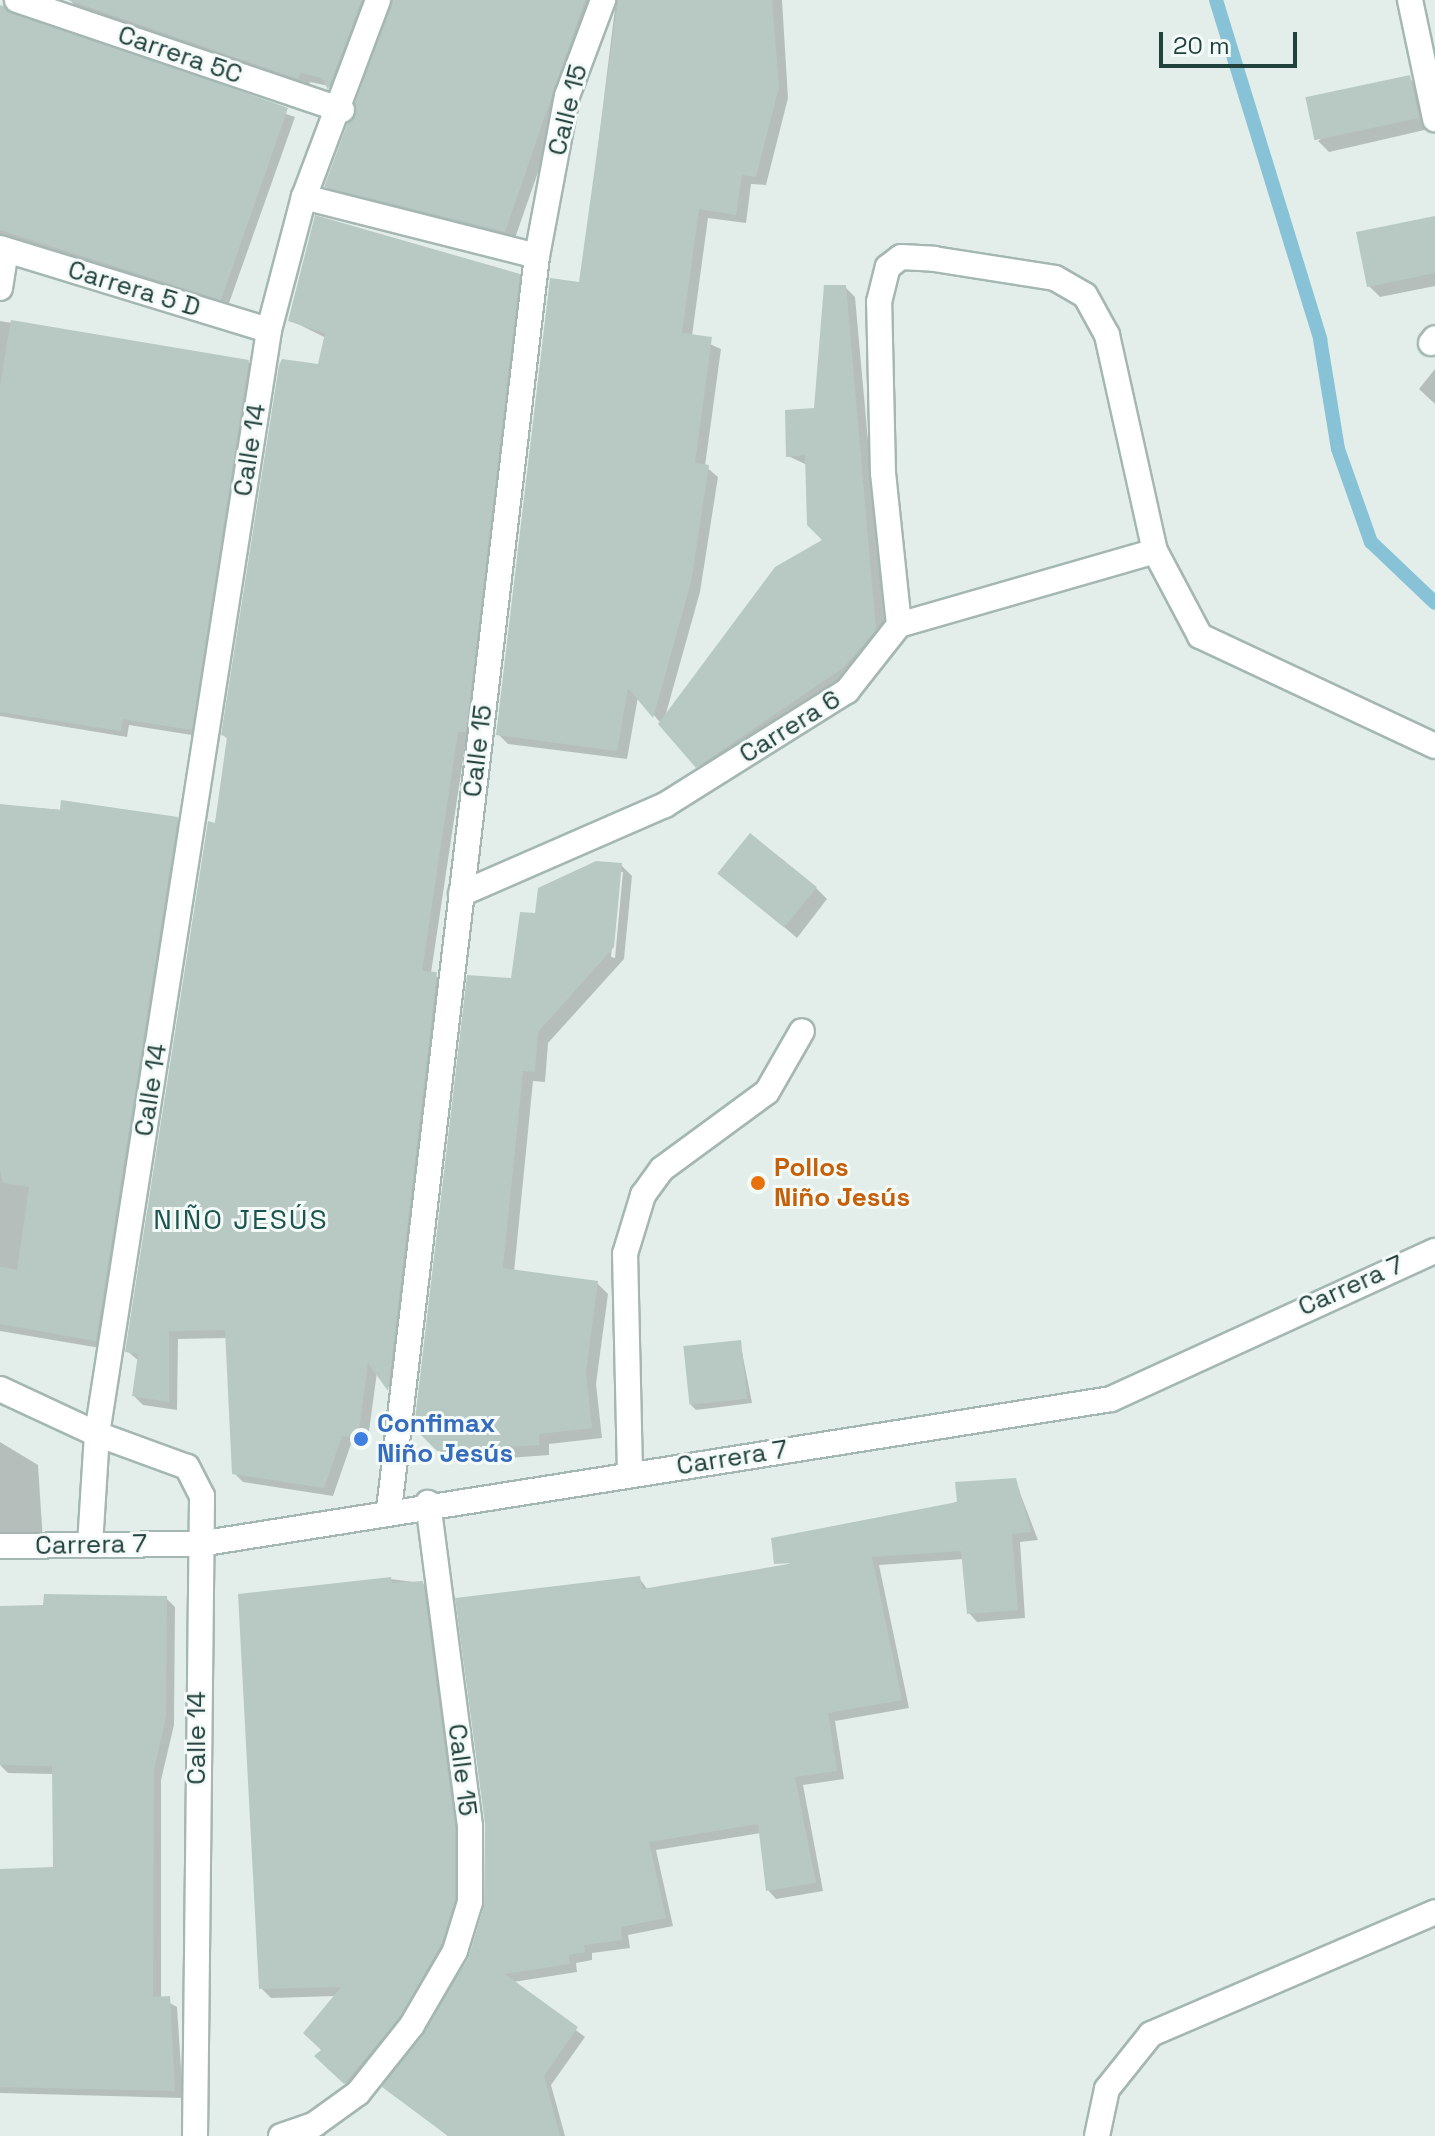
<!DOCTYPE html>
<html>
<head>
<meta charset="utf-8">
<style>
  body { margin:0 }
  #map { position:relative; width:1435px; height:2136px; overflow:hidden; background:#e3eeea; font-family:"Space Grotesk",sans-serif }
  div>[style] { position:absolute }
  .shadow>* { inset:0; background:#0003 }
  .stream>* { height:14px; margin:-7px; padding:0 7px; transform-origin:7px; border-radius:7px; background:#87c2d7 }
  .building>* { inset:0; background:#b8c9c4; transform-origin:0 0 }
  .roads { filter:drop-shadow(2px 0 #a5b7b2) drop-shadow(-2px 0 #a5b7b2) drop-shadow(0 2px #a5b7b2) drop-shadow(0 -2px #a5b7b2) }
  .minor>* { height:24px; margin:-12px; padding:0 12px; transform-origin:12px; border-radius:12px; background:#fff }
  .dots>* { width:22px; height:22px; translate:-50% -50%; box-sizing:border-box; border:4px solid #f4faf8; border-radius:50% }
  span { translate:-50% -50%; white-space:nowrap; text-align:center; line-height:1.15; -webkit-text-stroke:6px #f4faf8; paint-order:stroke }
  .street-label { font-size:26px; color:#21413c }
  .food-label { font-size:26px; color:#c56008; font-weight:700 }
  .left { translate:0 -50%; text-align:left }
  .shop-label { font-size:26px; color:#366cbe; font-weight:700 }
  .neighbourhood-label { font-size:28px; color:#1b554d; letter-spacing:2px }
  .scale { position:absolute; left:1159px; top:32px; width:138px; height:36px; box-sizing:border-box; border:4px solid #21413c; border-top:0; padding-left:10px; font-size:24px; line-height:28px; white-space:nowrap; color:#21413c; -webkit-text-stroke:6px #f4faf8; paint-order:stroke }
</style>
</head>
<body>
<div id="map">
  <div class="shadow">
    <i style="clip-path:polygon(70px 0,383px 0,339px 97px,329px 86px,310px 82px,308px 88px,79px 10px)"></i>
    <i style="clip-path:polygon(392px 0,598px 0,514px 241px,336px 196px,326px 186px)"></i>
    <i style="clip-path:polygon(616px 0,782px 0,788px 98px,766px 185px,751px 184px,746px 223px,708px 218px,692px 336px,721px 349px,705px 466px,718px 477px,700px 592px,665px 717px,826px 541px,807px 465px,788px 456px,816px 410px,845px 287px,855px 297px,886px 640px,860px 673px,708px 777px,638px 697px,627px 759px,508px 744px,498px 734px,581px 285px)"></i>
    <i style="clip-path:polygon(0 16px,295px 117px,228px 306px,0 235px)"></i>
    <i style="clip-path:polygon(1409px 78px,1420px 89px,1429px 129px,1329px 152px,1318px 141px)"></i>
    <i style="clip-path:polygon(1435px 218px,1435px 286px,1380px 297px,1369px 286px)"></i>
    <i style="clip-path:polygon(519px 275px,528px 285px,474px 741px,466px 740px,431px 973px,446px 983px,397px 1397px,377px 1372px,367px 1446px,351px 1444px,333px 1496px,243px 1482px,234px 1473px,227px 1338px,178px 1339px,177px 1410px,143px 1405px,134px 1396px,139px 1361px,127px 1351px,229px 740px,223px 735px,326px 338px,290px 320px)"></i>
    <i style="clip-path:polygon(0 321px,248px 362px,256px 369px,198px 736px,129px 725px,127px 737px,0 716px)"></i>
    <i style="clip-path:polygon(1435px 369px,1435px 404px,1419px 389px)"></i>
    <i style="clip-path:polygon(0 805px,177px 819px,187px 829px,106px 1349px,0 1331px)"></i>
    <i style="clip-path:polygon(evenodd,621px 865px,632px 876px,624px 959px,548px 1043px,545px 1082px,533px 1081px,514px 1272px,597px 1283px,608px 1294px,596px 1384px,602px 1438px,549px 1444px,549px 1455px,450px 1462px,416px 1427px,513px 980px,537px 915px,621px 865px,619px 872px,623px 872px,615px 958px,611px 957px,619px 872px)"></i>
    <i style="clip-path:polygon(718px 871px,816px 888px,827px 899px,797px 938px)"></i>
    <i style="clip-path:polygon(740px 1342px,752px 1403px,696px 1410px,691px 1405px)"></i>
    <i style="clip-path:polygon(0 1442px,38px 1465px,43px 1541px,0 1542px)"></i>
    <i style="clip-path:polygon(1015px 1480px,1038px 1540px,1020px 1542px,1025px 1618px,977px 1622px,969px 1613px,964px 1559px,879px 1565px,909px 1708px,835px 1721px,844px 1779px,803px 1785px,823px 1891px,776px 1899px,768px 1890px,761px 1833px,656px 1850px,673px 1926px,628px 1935px,630px 1948px,592px 1953px,592px 1960px,576px 1963px,577px 1972px,513px 1982px,585px 2037px,551px 2085px,565px 2136px,448px 2136px,385px 2087px,470px 1959px,639px 1578px,648px 1590px,780px 1567px)"></i>
    <i style="clip-path:polygon(390px 1579px,422px 1583px,432px 1592px,464px 1838px,464px 1910px,450px 1955px,355px 2092px,326px 2066px,336px 1996px,271px 1998px,261px 1988px)"></i>
    <i style="clip-path:polygon(166px 1598px,175px 1607px,174px 1725px,161px 1780px,161px 1998px,177px 2007px,183px 2098px,0 2093px,0 1871px,55px 1869px,54px 1774px,8px 1773px,0 1765px,0 1608px)"></i>
  </div>
  <div class="stream">
    <i style="left:1216px;top:0;width:355px;rotate:72.9deg"></i>
    <i style="left:1320px;top:339px;width:111px;rotate:80.7deg"></i>
    <i style="left:1338px;top:449px;width:99px;rotate:70.5deg"></i>
    <i style="left:1371px;top:542px;width:88px;rotate:43.6deg"></i>
  </div>
  <div class="building">
    <i style="clip-path:polygon(68px 0,362px 0,328px 90px,322px 78px,301px 73px,298px 79px)"></i>
    <i style="clip-path:polygon(393px 0,585px 0,505px 232px,324px 187px)"></i>
    <i style="clip-path:polygon(618px 0,772px 0,779px 87px,756px 177px,742px 175px,736px 215px,699px 209px,682px 333px,712px 337px,695px 463px,709px 465px,691px 582px,653px 718px,628px 688px,617px 751px,496px 735px,550px 278px,579px 282px)"></i>
    <i style="clip-path:polygon(0 5px,288px 108px,221px 300px,0 230px)"></i>
    <i style="left:1410px;top:75px;width:44px;height:107px;rotate:78deg"></i>
    <i style="clip-path:polygon(315px 215px,520px 274px,466px 732px,458px 732px,422px 971px,437px 972px,388px 1391px,368px 1363px,358px 1437px,342px 1436px,324px 1488px,232px 1474px,225px 1330px,169px 1331px,169px 1402px,132px 1396px,138px 1354px,125px 1352px,208px 821px,215px 823px,227px 737px,221px 735px,279px 365px,282px 359px,318px 364px,325px 333px,288px 321px)"></i>
    <i style="clip-path:polygon(1435px 216px,1435px 273px,1367px 287px,1356px 232px)"></i>
    <i style="clip-path:polygon(824px 285px,846px 285px,876px 630px,843px 668px,696px 768px,658px 724px,775px 567px,822px 540px,807px 525px,805px 455px,786px 457px,785px 410px,814px 408px)"></i>
    <i style="clip-path:polygon(11px 320px,249px 360px,192px 730px,123px 719px,121px 731px,0 712px,0 386px)"></i>
    <i style="clip-path:polygon(61px 800px,178px 817px,96px 1341px,0 1324px,0 1267px,17px 1270px,29px 1187px,3px 1183px,0 1169px,0 804px,60px 810px)"></i>
    <i style="left:750px;top:833px;width:86px;height:52px;rotate:39deg"></i>
    <i style="clip-path:polygon(596px 861px,622px 863px,614px 947px,538px 1032px,535px 1072px,523px 1071px,503px 1268px,598px 1281px,586px 1372px,592px 1428px,539px 1434px,539px 1445px,437px 1451px,414px 1428px,467px 975px,511px 978px,520px 912px,535px 913px,538px 888px)"></i>
    <i style="left:741px;top:1340px;width:59px;height:58px;rotate:84deg"></i>
    <i style="clip-path:polygon(1016px 1478px,1031px 1532px,1012px 1534px,1018px 1610px,967px 1614px,961px 1551px,872px 1557px,902px 1700px,828px 1713px,837px 1771px,795px 1777px,816px 1883px,766px 1891px,758px 1824px,649px 1842px,666px 1918px,621px 1927px,622px 1940px,584px 1945px,585px 1952px,569px 1955px,570px 1964px,505px 1974px,578px 2027px,544px 2076px,560px 2136px,448px 2136px,382px 2087px,468px 1959px,484px 1906px,485px 1824px,455px 1598px,640px 1576px,642px 1589px,794px 1563px,774px 1564px,771px 1538px,957px 1502px,955px 1482px)"></i>
    <i style="clip-path:polygon(391px 1577px,392px 1583px,423px 1581px,455px 1827px,455px 1900px,441px 1945px,400px 2017px,344px 2084px,314px 2056px,321px 2050px,303px 2033px,341px 1987px,259px 1989px,238px 1594px)"></i>
    <i style="clip-path:polygon(44px 1594px,167px 1596px,166px 1716px,154px 1771px,153px 1997px,170px 1996px,175px 2091px,0 2087px,0 1869px,53px 1867px,52px 1766px,0 1765px,0 1606px,43px 1605px)"></i>
  </div>
  <div class="roads">
    <div class="minor">
      <i style="left:17px;top:0;width:343px;rotate:18.7deg"></i>
      <i style="left:1410px;top:0;width:122px;rotate:78.1deg"></i>
      <i style="left:304px;top:197px;width:240px;rotate:14.2deg"></i>
      <i style="left:0;top:248px;width:281px;rotate:17deg"></i>
      <i style="left:0;top:288px;width:38px;rotate:-81deg"></i>
      <i style="left:1431px;top:343px;width:6px;rotate:-51deg"></i>
      <i style="left:899px;top:625px;width:153px;rotate:-96deg"></i>
      <i style="left:883px;top:473px;width:171px;rotate:-91.3deg"></i>
      <i style="left:879px;top:302px;width:36px;rotate:-76deg"></i>
      <i style="left:888px;top:267px;width:16px;rotate:-38deg"></i>
      <i style="left:901px;top:257px;width:33px;rotate:3deg"></i>
      <i style="left:934px;top:259px;width:122px;rotate:8.9deg"></i>
      <i style="left:1055px;top:278px;width:34px;rotate:30deg"></i>
      <i style="left:1085px;top:295px;width:46px;rotate:61.2deg"></i>
      <i style="left:1107px;top:335px;width:221px;rotate:77.5deg"></i>
      <i style="left:1155px;top:551px;width:96px;rotate:62.1deg"></i>
      <i style="left:1200px;top:636px;width:259px;rotate:25.1deg"></i>
      <i style="left:461px;top:894px;width:223px;rotate:-23.6deg"></i>
      <i style="left:665px;top:805px;width:215px;rotate:-32.1deg"></i>
      <i style="left:847px;top:691px;width:84px;rotate:-51.8deg"></i>
      <i style="left:899px;top:625px;width:266px;rotate:-16.1deg"></i>
      <i style="left:0;top:1389px;width:107px;rotate:24.9deg"></i>
      <i style="left:97px;top:1434px;width:111px;rotate:93.6deg"></i>
      <i style="left:630px;top:1473px;width:219px;rotate:-91.3deg"></i>
      <i style="left:625px;top:1254px;width:62px;rotate:-73deg"></i>
      <i style="left:643px;top:1195px;width:32px;rotate:-54deg"></i>
      <i style="left:662px;top:1169px;width:130px;rotate:-36.3deg"></i>
      <i style="left:767px;top:1092px;width:70px;rotate:-60.2deg"></i>
      <i style="left:389px;top:1510px;width:1263px;rotate:-83.27deg"></i>
      <i style="left:537px;top:256px;width:163px;rotate:-79.4deg"></i>
      <i style="left:567px;top:96px;width:103px;rotate:-69.4deg"></i>
      <i style="left:0;top:1546px;width:199px;rotate:-0.6deg"></i>
      <i style="left:199px;top:1544px;width:923px;rotate:-9.03deg"></i>
      <i style="left:1111px;top:1399px;width:356px;rotate:-24.6deg"></i>
      <i style="left:195px;top:2136px;width:640px;rotate:-89.37deg"></i>
      <i style="left:202px;top:1496px;width:33px;rotate:-117deg"></i>
      <i style="left:187px;top:1467px;width:96px;rotate:-159.9deg"></i>
      <i style="left:97px;top:1434px;width:1117px;rotate:-81.14deg"></i>
      <i style="left:269px;top:330px;width:138px;rotate:-75.3deg"></i>
      <i style="left:304px;top:197px;width:210px;rotate:-69.4deg"></i>
      <i style="left:281px;top:2136px;width:36px;rotate:-19deg"></i>
      <i style="left:315px;top:2124px;width:53px;rotate:-35.8deg"></i>
      <i style="left:358px;top:2093px;width:87px;rotate:-51.5deg"></i>
      <i style="left:412px;top:2025px;width:86px;rotate:-59.8deg"></i>
      <i style="left:455px;top:1951px;width:51px;rotate:-73deg"></i>
      <i style="left:470px;top:1902px;width:76px;rotate:-90deg"></i>
      <i style="left:470px;top:1826px;width:326px;rotate:-97.4deg"></i>
      <i style="left:1097px;top:2136px;width:48px;rotate:-78deg"></i>
      <i style="left:1107px;top:2089px;width:70px;rotate:-51.3deg"></i>
      <i style="left:1151px;top:2034px;width:309px;rotate:-23.2deg"></i>
    </div>
  </div>
  <div class="dots">
    <i style="left:758px;top:1183px;background:#e8710a"></i>
    <i style="left:361px;top:1439px;background:#3f7fe0"></i>
  </div>
  <div class="street-label">
    <span style="left:180px;top:55px;rotate:19deg">Carrera 5C</span>
    <span style="left:568px;top:110px;rotate:-76deg">Calle 15</span>
    <span style="left:134px;top:289px;rotate:17deg">Carrera 5 D</span>
    <span style="left:250px;top:450px;rotate:-81deg">Calle 14</span>
    <span style="left:790px;top:727px;rotate:-32deg">Carrera 6</span>
    <span style="left:478px;top:751px;rotate:-83deg">Calle 15</span>
    <span style="left:151px;top:1090px;rotate:-81deg">Calle 14</span>
    <span style="left:1351px;top:1286px;rotate:-24deg">Carrera 7</span>
    <span style="left:732px;top:1458px;rotate:-9deg">Carrera 7</span>
    <span style="left:91px;top:1545px;rotate:-1deg">Carrera 7</span>
    <span style="left:197px;top:1738px;rotate:-90deg">Calle 14</span>
    <span style="left:462px;top:1770px;rotate:83deg">Calle 15</span>
  </div>
  <div class="food-label">
    <span class="left" style="left:774px;top:1183px">Pollos<br>Niño Jesús</span>
  </div>
  <div class="shop-label">
    <span class="left" style="left:377px;top:1439px">Confimax<br>Niño Jesús</span>
  </div>
  <div class="neighbourhood-label">
    <span style="left:241px;top:1219px">NIÑO JESÚS</span>
  </div>
  <div class="scale">20 m</div>
</div>
</body>
</html>
